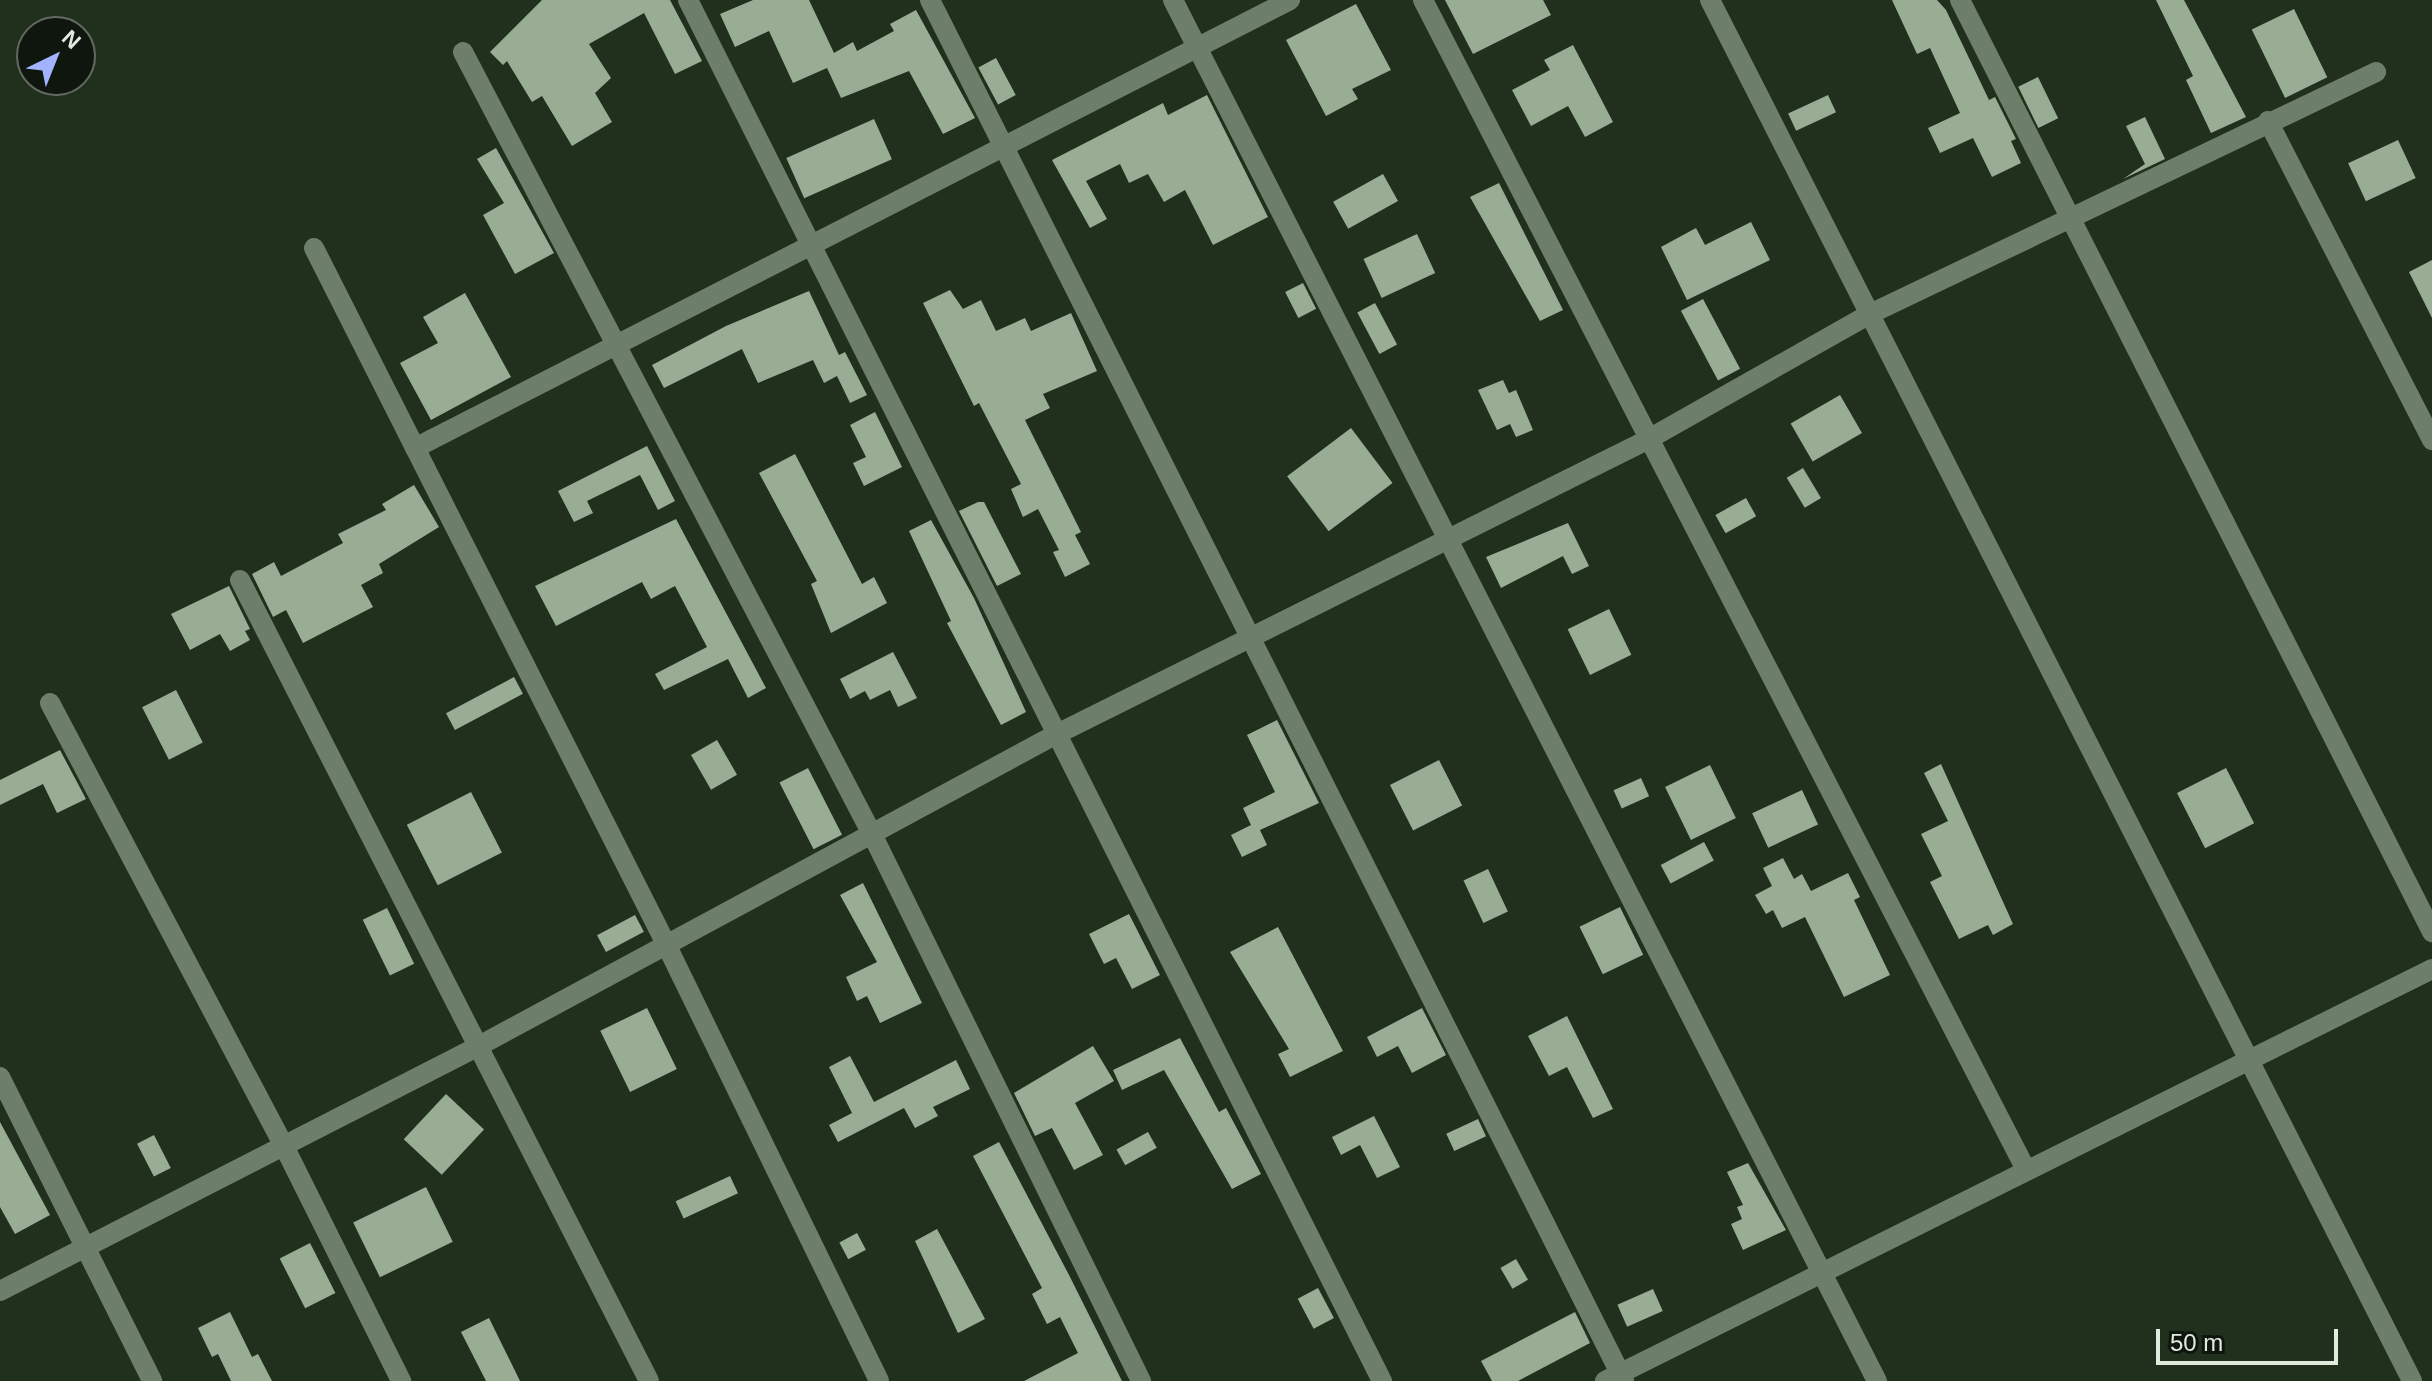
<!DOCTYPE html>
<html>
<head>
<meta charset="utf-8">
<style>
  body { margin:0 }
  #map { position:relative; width:2432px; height:1381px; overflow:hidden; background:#20301d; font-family:Helvetica,sans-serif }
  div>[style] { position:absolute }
  .building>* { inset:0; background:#99ad95; transform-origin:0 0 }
  .street>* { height:20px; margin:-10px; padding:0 10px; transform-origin:10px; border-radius:10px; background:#6d7f69 }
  span { translate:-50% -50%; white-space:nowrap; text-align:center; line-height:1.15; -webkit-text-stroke:8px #0f160d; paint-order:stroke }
  .north { position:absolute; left:16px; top:16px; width:80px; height:80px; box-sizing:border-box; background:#0f160d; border:2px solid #636b61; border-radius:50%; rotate:43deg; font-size:22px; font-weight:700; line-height:32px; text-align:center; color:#e0eade }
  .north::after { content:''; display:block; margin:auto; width:28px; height:36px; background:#a2b2fd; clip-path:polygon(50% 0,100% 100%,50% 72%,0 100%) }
  .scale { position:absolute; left:2156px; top:1329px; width:182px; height:36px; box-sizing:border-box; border:4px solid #e0eade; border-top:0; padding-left:10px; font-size:24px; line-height:28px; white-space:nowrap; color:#e0eade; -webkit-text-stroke:6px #0f160d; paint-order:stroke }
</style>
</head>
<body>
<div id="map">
  <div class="building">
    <i style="clip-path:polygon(542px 0,670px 0,702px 61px,675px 74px,644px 13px,589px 44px,611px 78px,595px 93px,612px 122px,572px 146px,542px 96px,532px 102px,507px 61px,503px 65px,490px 52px)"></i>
    <i style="clip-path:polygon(753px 0,809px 0,834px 53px,853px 42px,857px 51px,894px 31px,890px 24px,916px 10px,975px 118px,943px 134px,909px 71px,841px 98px,827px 68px,793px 83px,769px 31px,735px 47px,720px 14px)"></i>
    <i style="clip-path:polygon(1445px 0,1543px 0,1551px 15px,1473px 54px)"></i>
    <i style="clip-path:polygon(1892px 0,1937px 0,1946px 10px,1989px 100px,1995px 97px,2016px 139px,2011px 141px,2021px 163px,1992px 177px,1973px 138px,1940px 153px,1928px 128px,1960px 113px,1930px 48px,1917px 54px)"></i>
    <i style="clip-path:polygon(2156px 0,2184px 0,2246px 117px,2211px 133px,2186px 80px,2193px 76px)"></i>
    <i style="clip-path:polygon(1356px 4px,1391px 70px,1352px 89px,1358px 99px,1326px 116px,1286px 40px)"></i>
    <i style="left:2294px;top:9px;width:76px;height:47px;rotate:64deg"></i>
    <i style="clip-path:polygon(1573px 45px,1613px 122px,1585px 137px,1568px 106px,1531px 126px,1512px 90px,1550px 70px,1544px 60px)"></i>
    <i style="left:996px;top:58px;width:42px;height:20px;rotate:62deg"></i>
    <i style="left:2038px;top:77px;width:46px;height:22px;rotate:64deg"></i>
    <i style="clip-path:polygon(1207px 95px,1268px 217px,1213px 245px,1185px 190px,1164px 202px,1148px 174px,1129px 183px,1120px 164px,1086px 181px,1107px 219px,1090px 228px,1052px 160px,1163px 103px,1168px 115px)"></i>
    <i style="left:1828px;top:95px;width:19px;height:44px;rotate:65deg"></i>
    <i style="clip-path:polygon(2145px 117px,2165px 159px,2123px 179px,2145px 164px,2126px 126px)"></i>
    <i style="left:874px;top:119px;width:44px;height:96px;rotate:66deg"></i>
    <i style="left:2398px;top:140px;width:42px;height:55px;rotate:65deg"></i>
    <i style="clip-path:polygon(496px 148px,554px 253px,515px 274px,483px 215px,504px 203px,477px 159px)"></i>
    <i style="left:1383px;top:174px;width:31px;height:57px;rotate:61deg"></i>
    <i style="clip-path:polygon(1499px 183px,1563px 310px,1540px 321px,1470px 197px)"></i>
    <i style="clip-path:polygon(1751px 222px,1770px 260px,1687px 300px,1661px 247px,1696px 228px,1705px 245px)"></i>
    <i style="left:1417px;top:234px;width:43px;height:59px;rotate:65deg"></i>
    <i style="clip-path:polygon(2432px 260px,2432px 318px,2409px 272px)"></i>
    <i style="left:1303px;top:283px;width:29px;height:20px;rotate:63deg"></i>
    <i style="clip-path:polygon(950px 290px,963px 309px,981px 300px,996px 331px,1025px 318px,1031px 331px,1071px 313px,1097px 371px,1043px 394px,1050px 408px,1025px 420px,1081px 532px,1075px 535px,1090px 564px,1065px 577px,1053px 552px,1059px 550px,1038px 509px,1023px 517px,1011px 489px,1021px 484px,979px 403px,974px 406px,923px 303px)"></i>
    <i style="clip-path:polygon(809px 291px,839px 355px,845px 352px,867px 395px,850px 403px,837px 376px,824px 383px,813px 360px,758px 383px,742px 349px,664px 388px,652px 365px,726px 326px)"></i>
    <i style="clip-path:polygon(465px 293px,511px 377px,431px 420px,400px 363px,438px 343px,423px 317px)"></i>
    <i style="left:1703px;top:299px;width:79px;height:25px;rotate:62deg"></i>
    <i style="left:1375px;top:303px;width:47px;height:20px;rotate:62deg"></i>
    <i style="clip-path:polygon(1503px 380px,1509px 393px,1516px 390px,1533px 430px,1516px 437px,1510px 424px,1497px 430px,1478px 390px)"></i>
    <i style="left:1840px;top:395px;width:44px;height:57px;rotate:60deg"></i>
    <i style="clip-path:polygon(875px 412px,902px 467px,864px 486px,853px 463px,866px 457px,850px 425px)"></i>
    <i style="left:1351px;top:428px;width:69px;height:80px;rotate:53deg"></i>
    <i style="clip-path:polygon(647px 446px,675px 501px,658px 510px,640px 475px,587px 501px,593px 513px,574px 522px,558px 491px)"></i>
    <i style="clip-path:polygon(795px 454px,862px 584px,874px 577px,887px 603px,831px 633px,811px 584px,817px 581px,759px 473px)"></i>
    <i style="left:1803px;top:468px;width:35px;height:19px;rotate:59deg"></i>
    <i style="clip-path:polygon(414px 485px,439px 527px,379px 564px,383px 573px,361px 585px,373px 607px,303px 643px,286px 610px,273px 617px,252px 574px,274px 562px,281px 576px,343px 543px,338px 534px,386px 510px,382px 504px)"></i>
    <i style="left:1746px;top:498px;width:21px;height:35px;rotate:61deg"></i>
    <i style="clip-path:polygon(978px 502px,984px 502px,1021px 574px,997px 586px,959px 511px)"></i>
    <i style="clip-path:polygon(676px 519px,766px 688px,748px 698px,728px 659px,664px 690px,655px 674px,707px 647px,675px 586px,651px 599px,642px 582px,556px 626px,535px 586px)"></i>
    <i style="clip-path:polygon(931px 520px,974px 598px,1026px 712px,1001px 725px,947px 623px,951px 621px,909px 531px)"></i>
    <i style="clip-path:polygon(1568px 523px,1589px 566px,1572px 574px,1563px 556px,1501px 588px,1486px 557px)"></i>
    <i style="clip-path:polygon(229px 586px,250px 629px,245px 631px,250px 640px,230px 651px,220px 634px,190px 650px,171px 614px)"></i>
    <i style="left:1609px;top:609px;width:51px;height:46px;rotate:64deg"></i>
    <i style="clip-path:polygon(893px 652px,917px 698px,898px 707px,890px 690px,870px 700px,865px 691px,850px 699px,840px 679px)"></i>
    <i style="left:514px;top:677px;width:19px;height:77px;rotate:62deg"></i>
    <i style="left:176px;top:690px;width:59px;height:38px;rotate:63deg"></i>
    <i style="clip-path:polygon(1277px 720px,1319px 803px,1260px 830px,1267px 845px,1242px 857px,1231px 835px,1251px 825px,1243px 808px,1275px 792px,1247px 735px)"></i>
    <i style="left:717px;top:740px;width:40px;height:30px;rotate:60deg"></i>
    <i style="clip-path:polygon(60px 750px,86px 799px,57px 813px,43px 784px,0 805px,0 780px)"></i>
    <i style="left:1439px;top:760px;width:51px;height:55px;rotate:63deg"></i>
    <i style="clip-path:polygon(1941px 764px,2013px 924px,1993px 935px,1988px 925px,1959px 939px,1930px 882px,1942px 876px,1921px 834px,1948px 821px,1924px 773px)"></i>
    <i style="left:1710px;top:765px;width:59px;height:50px;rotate:64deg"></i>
    <i style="left:808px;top:768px;width:75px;height:32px;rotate:63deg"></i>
    <i style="left:2226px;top:768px;width:62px;height:55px;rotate:63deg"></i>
    <i style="left:1641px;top:778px;width:20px;height:30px;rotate:66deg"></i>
    <i style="left:1802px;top:790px;width:38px;height:55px;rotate:65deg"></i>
    <i style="left:471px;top:792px;width:68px;height:72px;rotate:63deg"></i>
    <i style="left:1704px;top:842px;width:21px;height:49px;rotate:62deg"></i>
    <i style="clip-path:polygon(1783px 858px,1794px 879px,1802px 874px,1811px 891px,1848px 873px,1860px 897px,1854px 900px,1890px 975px,1844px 997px,1805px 917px,1782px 928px,1773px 910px,1766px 914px,1755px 895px,1772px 886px,1763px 868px)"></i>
    <i style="left:1488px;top:869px;width:47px;height:27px;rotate:65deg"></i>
    <i style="clip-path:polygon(863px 883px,922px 1003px,880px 1023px,867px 996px,857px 1001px,846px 977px,877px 962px,840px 895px)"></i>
    <i style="left:1620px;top:907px;width:53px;height:45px;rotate:64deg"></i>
    <i style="left:387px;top:908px;width:62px;height:27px;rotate:64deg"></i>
    <i style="clip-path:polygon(1129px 914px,1160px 975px,1132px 989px,1116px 958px,1104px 964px,1089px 934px)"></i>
    <i style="left:635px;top:915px;width:19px;height:43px;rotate:62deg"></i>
    <i style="clip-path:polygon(1278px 927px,1343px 1051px,1290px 1077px,1278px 1054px,1289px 1049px,1230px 952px)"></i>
    <i style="left:647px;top:1008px;width:68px;height:52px;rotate:64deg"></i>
    <i style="clip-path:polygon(1422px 1008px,1446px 1055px,1412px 1073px,1398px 1046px,1377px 1057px,1367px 1037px)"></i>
    <i style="clip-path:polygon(1567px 1016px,1613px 1109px,1593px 1118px,1567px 1067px,1549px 1076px,1528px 1036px)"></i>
    <i style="clip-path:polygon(1180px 1038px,1219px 1112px,1226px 1108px,1261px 1174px,1232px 1189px,1164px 1070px,1122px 1090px,1113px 1070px)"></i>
    <i style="clip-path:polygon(1093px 1046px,1114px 1081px,1075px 1103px,1103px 1155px,1074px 1170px,1052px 1128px,1035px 1136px,1014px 1093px)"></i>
    <i style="clip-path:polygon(850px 1056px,874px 1102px,956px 1060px,970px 1089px,933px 1107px,938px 1116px,915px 1128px,904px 1108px,838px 1142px,829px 1125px,852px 1113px,829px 1067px)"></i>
    <i style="left:446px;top:1094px;width:52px;height:62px;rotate:43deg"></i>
    <i style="clip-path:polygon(1374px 1116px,1400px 1167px,1377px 1178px,1360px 1145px,1341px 1155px,1332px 1137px)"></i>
    <i style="left:1478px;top:1119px;width:19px;height:35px;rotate:65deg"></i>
    <i style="clip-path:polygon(0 1122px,50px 1215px,15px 1234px,0 1207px)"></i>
    <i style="left:1148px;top:1132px;width:18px;height:36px;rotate:61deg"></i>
    <i style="left:154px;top:1135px;width:37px;height:19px;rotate:63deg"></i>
    <i style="clip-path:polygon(999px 1142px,1069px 1275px,1122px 1381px,1024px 1381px,1078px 1353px,1060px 1317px,1047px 1324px,1032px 1294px,1042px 1288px,973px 1156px)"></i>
    <i style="clip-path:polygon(1748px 1163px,1786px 1230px,1743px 1250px,1731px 1224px,1742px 1219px,1737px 1207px,1743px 1205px,1727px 1172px)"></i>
    <i style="left:730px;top:1176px;width:19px;height:60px;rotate:65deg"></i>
    <i style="left:426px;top:1187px;width:61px;height:81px;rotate:64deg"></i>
    <i style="clip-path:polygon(937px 1229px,985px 1319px,958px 1333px,915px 1241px)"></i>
    <i style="left:857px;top:1233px;width:19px;height:20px;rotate:62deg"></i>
    <i style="left:310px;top:1243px;width:56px;height:34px;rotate:63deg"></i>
    <i style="left:1516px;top:1259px;width:24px;height:18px;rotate:60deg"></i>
    <i style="left:1318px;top:1288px;width:34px;height:23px;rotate:62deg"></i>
    <i style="left:1653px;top:1289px;width:24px;height:39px;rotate:66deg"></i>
    <i style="clip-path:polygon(230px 1312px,252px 1357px,258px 1354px,272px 1381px,231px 1381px,218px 1354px,212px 1357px,198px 1328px)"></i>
    <i style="clip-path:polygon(1575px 1312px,1590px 1343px,1518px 1381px,1492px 1381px,1481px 1361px)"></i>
    <i style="clip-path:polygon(489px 1318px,520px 1381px,486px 1381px,461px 1332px)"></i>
  </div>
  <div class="street">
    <i style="left:688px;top:0;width:1546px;rotate:63.32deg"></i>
    <i style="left:930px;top:0;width:1546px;rotate:63.32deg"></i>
    <i style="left:1173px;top:0;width:1550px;rotate:62.99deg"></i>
    <i style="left:1423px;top:0;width:1316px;rotate:62.73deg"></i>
    <i style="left:1710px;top:0;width:1549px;rotate:63.05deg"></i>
    <i style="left:1960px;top:0;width:1045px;rotate:63.14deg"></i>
    <i style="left:463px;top:52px;width:880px;rotate:62.39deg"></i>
    <i style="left:871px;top:832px;width:612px;rotate:63.81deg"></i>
    <i style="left:2268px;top:121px;width:359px;rotate:62.8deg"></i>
    <i style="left:314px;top:248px;width:778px;rotate:63.17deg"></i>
    <i style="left:665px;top:942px;width:488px;rotate:64deg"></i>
    <i style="left:415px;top:448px;width:983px;rotate:-27.11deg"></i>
    <i style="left:240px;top:580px;width:899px;rotate:62.95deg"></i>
    <i style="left:50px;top:703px;width:501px;rotate:62.16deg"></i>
    <i style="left:284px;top:1146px;width:263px;rotate:63.5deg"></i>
    <i style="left:0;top:1077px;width:340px;rotate:63.4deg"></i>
    <i style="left:0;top:1291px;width:536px;rotate:-27.09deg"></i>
    <i style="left:477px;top:1047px;width:655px;rotate:-28.37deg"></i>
    <i style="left:1053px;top:736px;width:664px;rotate:-26.49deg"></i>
    <i style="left:1647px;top:440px;width:256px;rotate:-29.5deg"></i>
    <i style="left:1870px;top:314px;width:561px;rotate:-25.56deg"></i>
    <i style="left:1605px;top:1381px;width:924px;rotate:-26.48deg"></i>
  </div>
  <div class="north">N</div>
  <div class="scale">50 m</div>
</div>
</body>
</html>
